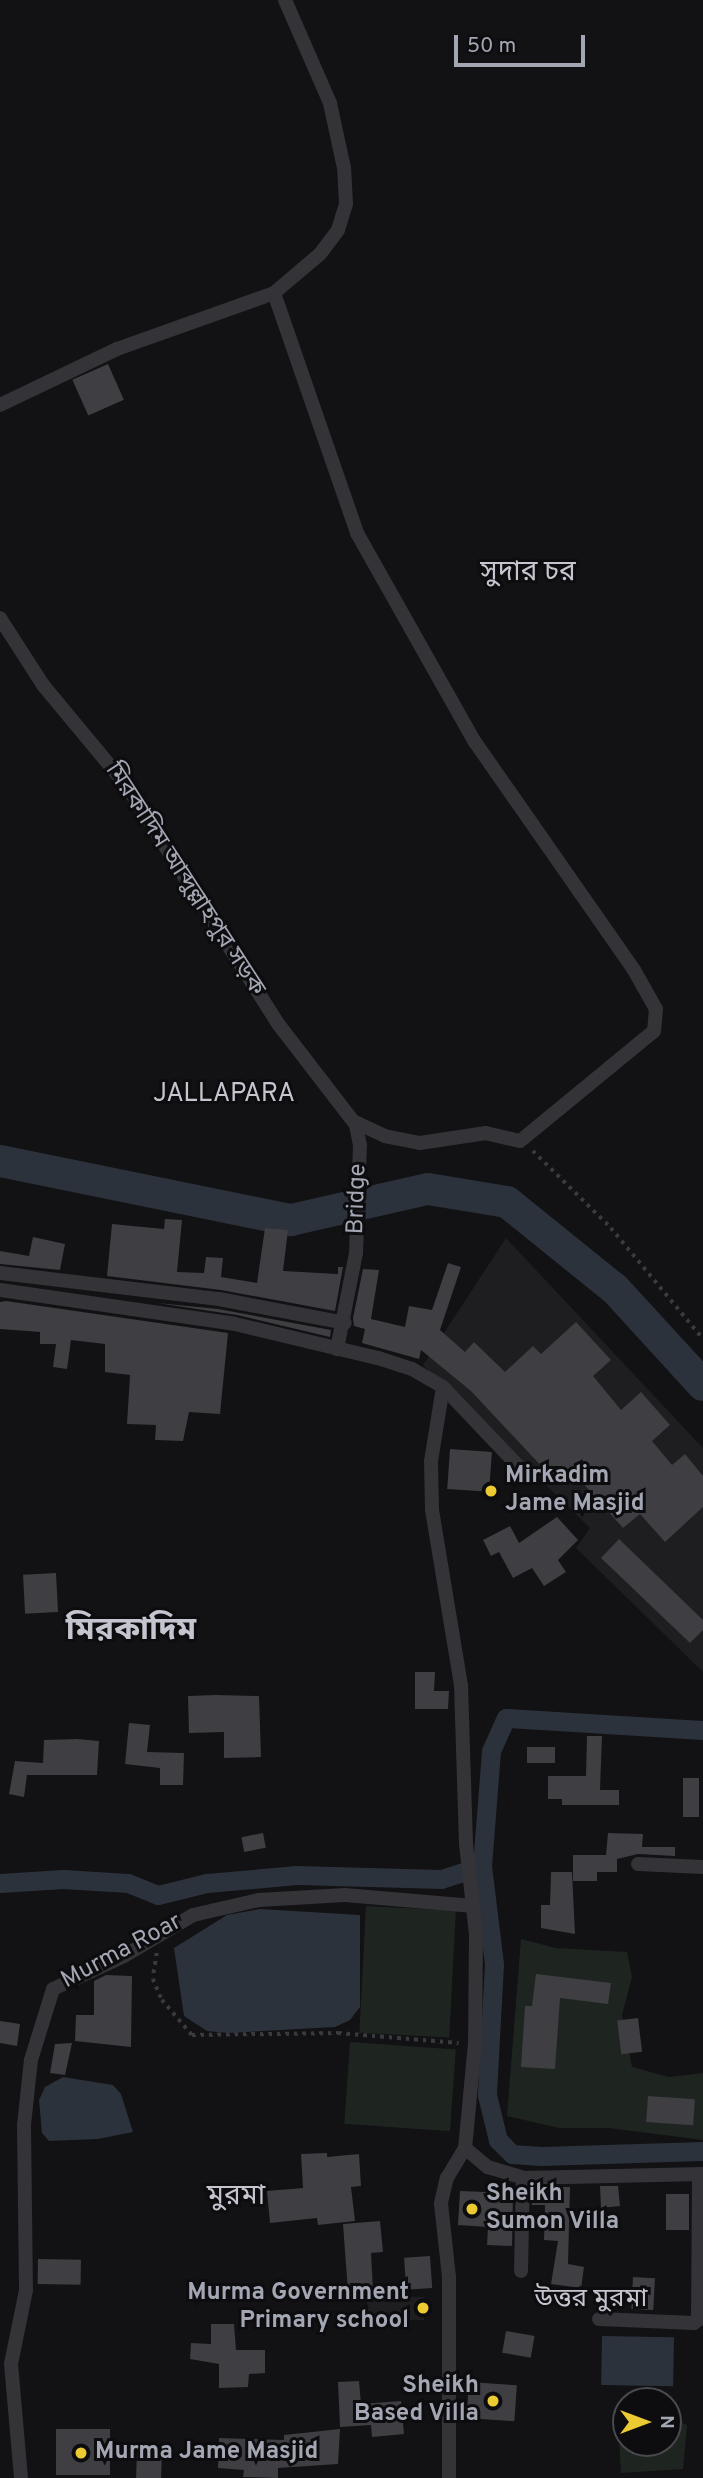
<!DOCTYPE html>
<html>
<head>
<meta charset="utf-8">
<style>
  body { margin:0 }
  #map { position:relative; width:703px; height:2478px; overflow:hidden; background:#121113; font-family:Overpass,"Noto Sans Bengali",sans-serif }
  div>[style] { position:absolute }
  .built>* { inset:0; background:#1e1d20; transform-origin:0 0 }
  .green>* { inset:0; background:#1e2520; transform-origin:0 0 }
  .water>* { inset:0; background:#2b323b; transform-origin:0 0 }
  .canal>* { height:19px; margin:-9.5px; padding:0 9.5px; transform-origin:9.5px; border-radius:9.5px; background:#2b323b }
  .river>* { height:32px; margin:-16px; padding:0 16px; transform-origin:16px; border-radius:16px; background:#2b323b }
  .building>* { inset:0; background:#3e3e43; transform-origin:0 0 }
  .path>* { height:3.5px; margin-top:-1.75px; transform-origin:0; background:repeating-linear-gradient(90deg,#39393f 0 3.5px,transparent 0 8.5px) }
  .street>* { height:14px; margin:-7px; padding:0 7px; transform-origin:7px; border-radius:7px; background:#333338 }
  .dots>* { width:19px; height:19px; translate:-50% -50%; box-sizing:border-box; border:4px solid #0d0c0e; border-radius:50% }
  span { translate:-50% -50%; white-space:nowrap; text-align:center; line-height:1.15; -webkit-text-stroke:6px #0d0c0e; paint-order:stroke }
  .street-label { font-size:24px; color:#a3a6b3 }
  .poi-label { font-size:24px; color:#a3a6b3; font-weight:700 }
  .left { translate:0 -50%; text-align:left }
  .right { translate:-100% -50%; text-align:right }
  .neighbourhood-label { font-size:26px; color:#c4c5cf }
  .quarter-label { font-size:28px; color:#c4c5cf }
  .district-label { font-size:32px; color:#c4c5cf; font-weight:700 }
  .north { position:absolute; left:612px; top:2387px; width:70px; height:70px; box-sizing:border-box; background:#0d0c0e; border:2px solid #494a50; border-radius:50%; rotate:90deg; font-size:19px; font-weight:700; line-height:28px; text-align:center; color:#a3a6b3 }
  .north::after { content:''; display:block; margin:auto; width:24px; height:32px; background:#ebcb31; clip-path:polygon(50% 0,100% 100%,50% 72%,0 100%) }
  .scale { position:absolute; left:454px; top:35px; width:131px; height:32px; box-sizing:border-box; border:4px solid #a3a6b3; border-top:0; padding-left:9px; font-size:21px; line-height:24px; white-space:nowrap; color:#a3a6b3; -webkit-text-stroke:5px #0d0c0e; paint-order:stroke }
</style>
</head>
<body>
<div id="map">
  <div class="built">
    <i style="clip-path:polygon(506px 1238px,703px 1448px,703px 1672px,576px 1548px,590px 1528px,423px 1365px)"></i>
    <i style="left:367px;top:2297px;width:57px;height:23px"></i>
  </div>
  <div class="green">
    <i style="left:366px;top:1906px;width:90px;height:127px;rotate:3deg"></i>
    <i style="clip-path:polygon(521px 1939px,556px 1948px,627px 1952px,632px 1977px,622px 2015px,632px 2067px,669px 2077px,703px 2073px,703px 2140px,609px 2128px,559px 2128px,507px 2116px)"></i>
    <i style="left:350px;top:2042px;width:106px;height:82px;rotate:4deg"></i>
    <i style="clip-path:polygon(668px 2417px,687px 2425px,683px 2469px,621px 2473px,619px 2440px,668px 2443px)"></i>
  </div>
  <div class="water">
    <i style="clip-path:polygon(260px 1909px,360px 1915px,360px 2007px,350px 2020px,335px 2027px,229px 2033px,207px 2031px,184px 2016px,174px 1948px,227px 1915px)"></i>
    <i style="clip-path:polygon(63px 2077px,113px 2085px,121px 2094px,133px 2132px,98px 2139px,49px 2141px,42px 2133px,39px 2100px,45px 2087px)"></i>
    <i style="left:602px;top:2336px;width:72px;height:49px;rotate:1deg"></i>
  </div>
  <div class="canal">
    <i style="left:482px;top:1866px;width:99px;rotate:83deg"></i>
    <i style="left:494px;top:1964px;width:131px;rotate:93.1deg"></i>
    <i style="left:487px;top:2095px;width:46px;rotate:76.3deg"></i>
    <i style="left:498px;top:2140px;width:20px;rotate:45deg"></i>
    <i style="left:512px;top:2154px;width:29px;rotate:4deg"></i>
    <i style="left:541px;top:2156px;width:162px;rotate:-1.8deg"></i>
    <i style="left:0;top:1883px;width:63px;rotate:-3.6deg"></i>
    <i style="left:63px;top:1879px;width:65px;rotate:3.5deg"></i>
    <i style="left:128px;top:1883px;width:32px;rotate:22deg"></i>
    <i style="left:158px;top:1895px;width:50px;rotate:-13.8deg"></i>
    <i style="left:207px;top:1883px;width:90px;rotate:-5.1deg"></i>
    <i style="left:297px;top:1875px;width:144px;rotate:1.6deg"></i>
    <i style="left:441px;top:1879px;width:43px;rotate:-17.6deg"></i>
    <i style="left:482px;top:1866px;width:115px;rotate:-85.5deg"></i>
    <i style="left:491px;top:1751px;width:36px;rotate:-66deg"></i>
    <i style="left:506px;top:1718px;width:197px;rotate:3.5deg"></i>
  </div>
  <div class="river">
    <i style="left:0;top:1161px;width:297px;rotate:11.5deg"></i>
    <i style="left:291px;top:1220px;width:140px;rotate:-12.8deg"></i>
    <i style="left:428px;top:1189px;width:80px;rotate:9.3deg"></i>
    <i style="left:507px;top:1202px;width:139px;rotate:38.9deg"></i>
    <i style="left:615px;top:1289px;width:130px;rotate:47.5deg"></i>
  </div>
  <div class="building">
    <i style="left:108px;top:364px;width:39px;height:39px;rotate:66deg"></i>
    <i style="clip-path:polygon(165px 1219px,182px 1220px,177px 1272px,204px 1273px,206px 1257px,223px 1258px,221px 1277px,257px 1283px,265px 1228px,288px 1230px,283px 1271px,338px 1274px,338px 1267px,343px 1267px,335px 1311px,221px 1290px,107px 1276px,112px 1224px,164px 1229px)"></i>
    <i style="clip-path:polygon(33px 1237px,65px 1244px,60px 1270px,0 1264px,0 1251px,29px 1256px)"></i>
    <i style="clip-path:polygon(448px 1263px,461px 1267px,440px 1330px,465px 1352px,474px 1342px,505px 1372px,533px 1346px,541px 1354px,576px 1322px,611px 1360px,593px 1376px,621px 1410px,641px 1392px,670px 1425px,652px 1441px,672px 1465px,685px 1454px,703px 1476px,703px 1507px,665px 1542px,640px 1514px,623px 1528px,573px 1472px,559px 1485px,471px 1391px,421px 1350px,419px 1359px,362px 1343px,365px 1329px,354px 1326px,353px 1318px,363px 1269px,379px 1270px,371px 1319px,405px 1327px,409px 1306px,432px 1310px)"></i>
    <i style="clip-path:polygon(6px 1301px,228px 1333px,220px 1414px,189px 1412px,183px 1441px,155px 1440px,156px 1425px,127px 1424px,130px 1375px,105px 1372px,105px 1344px,71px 1340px,67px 1369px,53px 1367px,56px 1344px,40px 1344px,40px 1332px,0 1329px,0 1302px)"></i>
    <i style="clip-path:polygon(157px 1303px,218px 1309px,331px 1330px,330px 1337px,237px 1315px)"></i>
    <i style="left:450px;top:1449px;width:42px;height:40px;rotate:4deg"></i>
    <i style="clip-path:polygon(557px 1517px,578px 1540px,558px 1560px,566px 1572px,544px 1586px,532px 1568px,513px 1578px,499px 1552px,491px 1556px,483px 1540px,510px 1526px,519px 1543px)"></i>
    <i style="clip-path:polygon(619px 1539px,703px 1620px,703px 1630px,690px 1643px,601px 1558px)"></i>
    <i style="left:56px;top:1573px;width:39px;height:33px;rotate:87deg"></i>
    <i style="clip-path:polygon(415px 1672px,435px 1672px,434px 1691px,449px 1691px,448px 1709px,415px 1709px)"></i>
    <i style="clip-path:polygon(216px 1695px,259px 1696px,261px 1757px,224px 1758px,224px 1732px,189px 1733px,188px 1696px)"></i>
    <i style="clip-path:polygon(129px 1723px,150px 1725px,147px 1752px,184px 1753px,183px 1785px,160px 1785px,160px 1768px,125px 1764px)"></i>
    <i style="clip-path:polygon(587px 1736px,602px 1736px,600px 1790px,619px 1790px,619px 1805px,562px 1805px,562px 1799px,548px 1799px,548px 1776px,586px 1776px)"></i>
    <i style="clip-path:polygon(77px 1739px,99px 1741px,97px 1775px,27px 1775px,24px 1797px,9px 1794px,15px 1761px,43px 1763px,44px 1740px)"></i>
    <i style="left:527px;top:1747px;width:28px;height:16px"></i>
    <i style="left:683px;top:1778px;width:16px;height:39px"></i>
    <i style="left:263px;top:1833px;width:15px;height:22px;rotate:79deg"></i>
    <i style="clip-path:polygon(608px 1833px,643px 1834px,642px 1847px,675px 1847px,675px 1856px,638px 1854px,617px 1859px,617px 1872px,597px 1872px,597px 1881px,573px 1881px,573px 1855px,606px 1855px)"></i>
    <i style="clip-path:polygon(551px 1872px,572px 1872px,575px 1934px,541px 1928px,541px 1905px,550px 1905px)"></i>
    <i style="clip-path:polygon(536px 1974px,611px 1983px,608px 2004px,560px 1998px,555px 2069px,521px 2067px,525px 2006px,532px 2006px)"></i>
    <i style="clip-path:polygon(106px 1975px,132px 1976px,131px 2047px,75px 2041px,76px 2015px,94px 2015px,94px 1981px)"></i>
    <i style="left:638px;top:2018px;width:34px;height:21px;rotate:83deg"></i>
    <i style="clip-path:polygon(0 2021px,20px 2024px,17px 2046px,0 2043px)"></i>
    <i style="clip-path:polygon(72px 2043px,65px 2075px,50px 2073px,55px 2044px)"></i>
    <i style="left:648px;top:2096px;width:47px;height:26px;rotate:4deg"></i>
    <i style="clip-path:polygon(327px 2153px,327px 2157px,359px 2154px,361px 2186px,351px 2187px,355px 2221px,318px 2225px,317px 2218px,270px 2223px,267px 2191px,303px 2188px,301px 2154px)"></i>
    <i style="clip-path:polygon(600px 2186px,618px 2186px,620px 2206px,601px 2208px)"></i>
    <i style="clip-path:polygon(532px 2187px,570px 2187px,568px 2264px,584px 2267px,581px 2288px,551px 2284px,558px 2241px,544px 2240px,545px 2205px,532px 2205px)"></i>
    <i style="clip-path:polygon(460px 2191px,513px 2193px,512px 2246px,487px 2245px,488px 2227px,458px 2225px)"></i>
    <i style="left:689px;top:2194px;width:36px;height:23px;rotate:90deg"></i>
    <i style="clip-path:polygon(380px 2221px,383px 2252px,371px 2253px,373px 2290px,348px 2292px,343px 2224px)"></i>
    <i style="left:430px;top:2256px;width:32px;height:26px;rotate:86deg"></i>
    <i style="left:38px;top:2259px;width:43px;height:25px;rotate:1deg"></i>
    <i style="left:633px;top:2277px;width:22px;height:32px;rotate:3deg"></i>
    <i style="clip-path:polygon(211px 2324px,234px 2324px,236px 2350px,265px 2350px,265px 2373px,249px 2374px,248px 2387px,219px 2388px,219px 2364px,190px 2359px,191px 2343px,211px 2344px)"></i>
    <i style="left:506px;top:2331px;width:29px;height:22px;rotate:10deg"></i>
    <i style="clip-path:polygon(359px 2381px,361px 2404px,401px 2401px,404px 2434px,372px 2437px,371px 2425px,340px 2427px,338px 2382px)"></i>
    <i style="left:469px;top:2382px;width:48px;height:36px;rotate:4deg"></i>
    <i style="left:110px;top:2429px;width:46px;height:54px;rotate:90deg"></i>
    <i style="clip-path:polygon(340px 2429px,338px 2464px,278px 2468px,278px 2478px,243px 2477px,244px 2470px,218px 2468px,219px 2438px,284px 2440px,284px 2435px)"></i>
    <i style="left:137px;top:2451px;width:25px;height:27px;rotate:2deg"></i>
  </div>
  <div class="path">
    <i style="left:533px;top:1151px;width:110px;rotate:44.6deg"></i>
    <i style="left:611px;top:1228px;width:144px;rotate:50.3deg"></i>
    <i style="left:157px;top:1953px;width:26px;rotate:99deg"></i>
    <i style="left:153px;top:1979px;width:23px;rotate:67deg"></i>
    <i style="left:162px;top:2000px;width:46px;rotate:49.4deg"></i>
    <i style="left:192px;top:2035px;width:146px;rotate:-0.8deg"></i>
    <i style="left:338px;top:2033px;width:121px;rotate:4.7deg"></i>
  </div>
  <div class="street">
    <i style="left:274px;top:293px;width:254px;rotate:70.9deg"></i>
    <i style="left:357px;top:533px;width:240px;rotate:60.6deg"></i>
    <i style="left:475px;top:742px;width:278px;rotate:55.1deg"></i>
    <i style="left:634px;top:970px;width:45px;rotate:60.6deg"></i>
    <i style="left:656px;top:1009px;width:22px;rotate:95deg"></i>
    <i style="left:654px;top:1031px;width:173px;rotate:140.6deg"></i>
    <i style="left:520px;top:1141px;width:35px;rotate:-167deg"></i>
    <i style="left:486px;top:1133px;width:67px;rotate:171.4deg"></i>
    <i style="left:420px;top:1143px;width:36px;rotate:-169deg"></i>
    <i style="left:385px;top:1136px;width:33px;rotate:-155deg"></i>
    <i style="left:0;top:405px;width:130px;rotate:-25.6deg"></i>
    <i style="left:117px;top:349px;width:167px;rotate:-19.6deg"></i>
    <i style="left:274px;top:293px;width:60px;rotate:-40.3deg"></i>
    <i style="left:320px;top:254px;width:30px;rotate:-53deg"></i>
    <i style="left:338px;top:230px;width:27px;rotate:-73deg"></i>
    <i style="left:346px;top:204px;width:36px;rotate:-93deg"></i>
    <i style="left:344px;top:168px;width:66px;rotate:-102.2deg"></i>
    <i style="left:330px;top:103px;width:112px;rotate:-113.6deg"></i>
    <i style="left:0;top:618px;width:80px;rotate:57.3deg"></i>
    <i style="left:43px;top:685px;width:130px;rotate:50.3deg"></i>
    <i style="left:126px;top:785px;width:285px;rotate:57.5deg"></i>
    <i style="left:279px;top:1025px;width:126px;rotate:52.4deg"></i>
    <i style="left:356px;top:1125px;width:20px;rotate:79deg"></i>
    <i style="left:360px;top:1145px;width:108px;rotate:92.1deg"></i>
    <i style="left:356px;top:1253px;width:98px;rotate:101.2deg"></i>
    <i style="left:0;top:1273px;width:221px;rotate:6.8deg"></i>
    <i style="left:219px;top:1299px;width:128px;rotate:10.8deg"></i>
    <i style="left:0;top:1290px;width:237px;rotate:8.2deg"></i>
    <i style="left:235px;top:1324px;width:147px;rotate:13.4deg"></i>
    <i style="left:378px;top:1358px;width:36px;rotate:18deg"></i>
    <i style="left:412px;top:1369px;width:36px;rotate:30deg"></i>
    <i style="left:443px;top:1387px;width:75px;rotate:99.2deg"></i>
    <i style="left:431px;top:1461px;width:49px;rotate:88.8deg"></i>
    <i style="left:432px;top:1510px;width:177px;rotate:80.6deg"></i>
    <i style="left:461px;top:1685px;width:159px;rotate:88.2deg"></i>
    <i style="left:466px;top:1844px;width:91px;rotate:83.7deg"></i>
    <i style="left:476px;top:1934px;width:109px;rotate:90.5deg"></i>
    <i style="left:475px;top:2043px;width:105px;rotate:95.4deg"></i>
    <i style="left:465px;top:2148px;width:30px;rotate:40deg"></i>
    <i style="left:488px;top:2167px;width:37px;rotate:17deg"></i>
    <i style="left:523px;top:2178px;width:180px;rotate:-1.3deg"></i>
    <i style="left:443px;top:1387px;width:116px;rotate:46.4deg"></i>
    <i style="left:638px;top:1864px;width:65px;rotate:2.6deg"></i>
    <i style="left:521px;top:2271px;width:93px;rotate:-88.8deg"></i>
    <i style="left:599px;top:2319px;width:95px;rotate:2.4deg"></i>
    <i style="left:694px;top:2323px;width:5px;rotate:-37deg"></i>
    <i style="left:698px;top:2320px;width:146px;rotate:-89.6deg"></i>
    <i style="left:21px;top:2478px;width:114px;rotate:-95deg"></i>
    <i style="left:11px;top:2364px;width:76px;rotate:-78.5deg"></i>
    <i style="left:26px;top:2290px;width:165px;rotate:-90.7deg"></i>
    <i style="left:24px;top:2125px;width:65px;rotate:-83.9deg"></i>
    <i style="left:31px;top:2060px;width:74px;rotate:-72.8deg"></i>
    <i style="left:53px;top:1989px;width:78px;rotate:-24.9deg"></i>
    <i style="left:124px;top:1956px;width:80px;rotate:-30.7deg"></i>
    <i style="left:193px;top:1915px;width:68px;rotate:-12.8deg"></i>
    <i style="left:259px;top:1900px;width:86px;rotate:-3.3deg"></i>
    <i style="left:345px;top:1895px;width:129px;rotate:4.9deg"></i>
    <i style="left:449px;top:2478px;width:201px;rotate:-90deg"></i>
    <i style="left:449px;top:2277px;width:74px;rotate:-96.2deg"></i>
    <i style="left:441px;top:2203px;width:26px;rotate:-77deg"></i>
    <i style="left:447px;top:2178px;width:35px;rotate:-59deg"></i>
  </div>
  <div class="dots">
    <i style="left:491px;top:1491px;background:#ebcb31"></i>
    <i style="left:472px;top:2209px;background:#ebcb31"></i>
    <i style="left:423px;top:2308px;background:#ebcb31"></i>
    <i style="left:493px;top:2401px;background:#ebcb31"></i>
    <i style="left:81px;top:2453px;background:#ebcb31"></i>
  </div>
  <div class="street-label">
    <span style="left:184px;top:880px;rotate:57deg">মিরকাদিম আব্দুল্লাহপুর সড়ক</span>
    <span style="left:358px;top:1199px;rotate:-88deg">Bridge</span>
    <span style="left:122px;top:1952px;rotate:-28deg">Murma Roar</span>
  </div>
  <div class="poi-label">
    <span class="left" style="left:505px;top:1491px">Mirkadim<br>Jame Masjid</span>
    <span class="left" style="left:486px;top:2209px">Sheikh<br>Sumon Villa</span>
    <span class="right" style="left:409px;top:2308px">Murma Government<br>Primary school</span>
    <span class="right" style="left:479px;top:2401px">Sheikh<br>Based Villa</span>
    <span class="left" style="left:95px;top:2453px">Murma Jame Masjid</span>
  </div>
  <div class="neighbourhood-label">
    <span style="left:224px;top:1095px">JALLAPARA</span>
    <span style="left:591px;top:2300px">উত্তর মুরমা</span>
  </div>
  <div class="quarter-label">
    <span style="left:528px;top:573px">সুদার চর</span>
    <span style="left:236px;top:2197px">মুরমা</span>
  </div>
  <div class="district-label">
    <span style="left:131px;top:1631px">মিরকাদিম</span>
  </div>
  <div class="north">N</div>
  <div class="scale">50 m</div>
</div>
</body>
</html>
